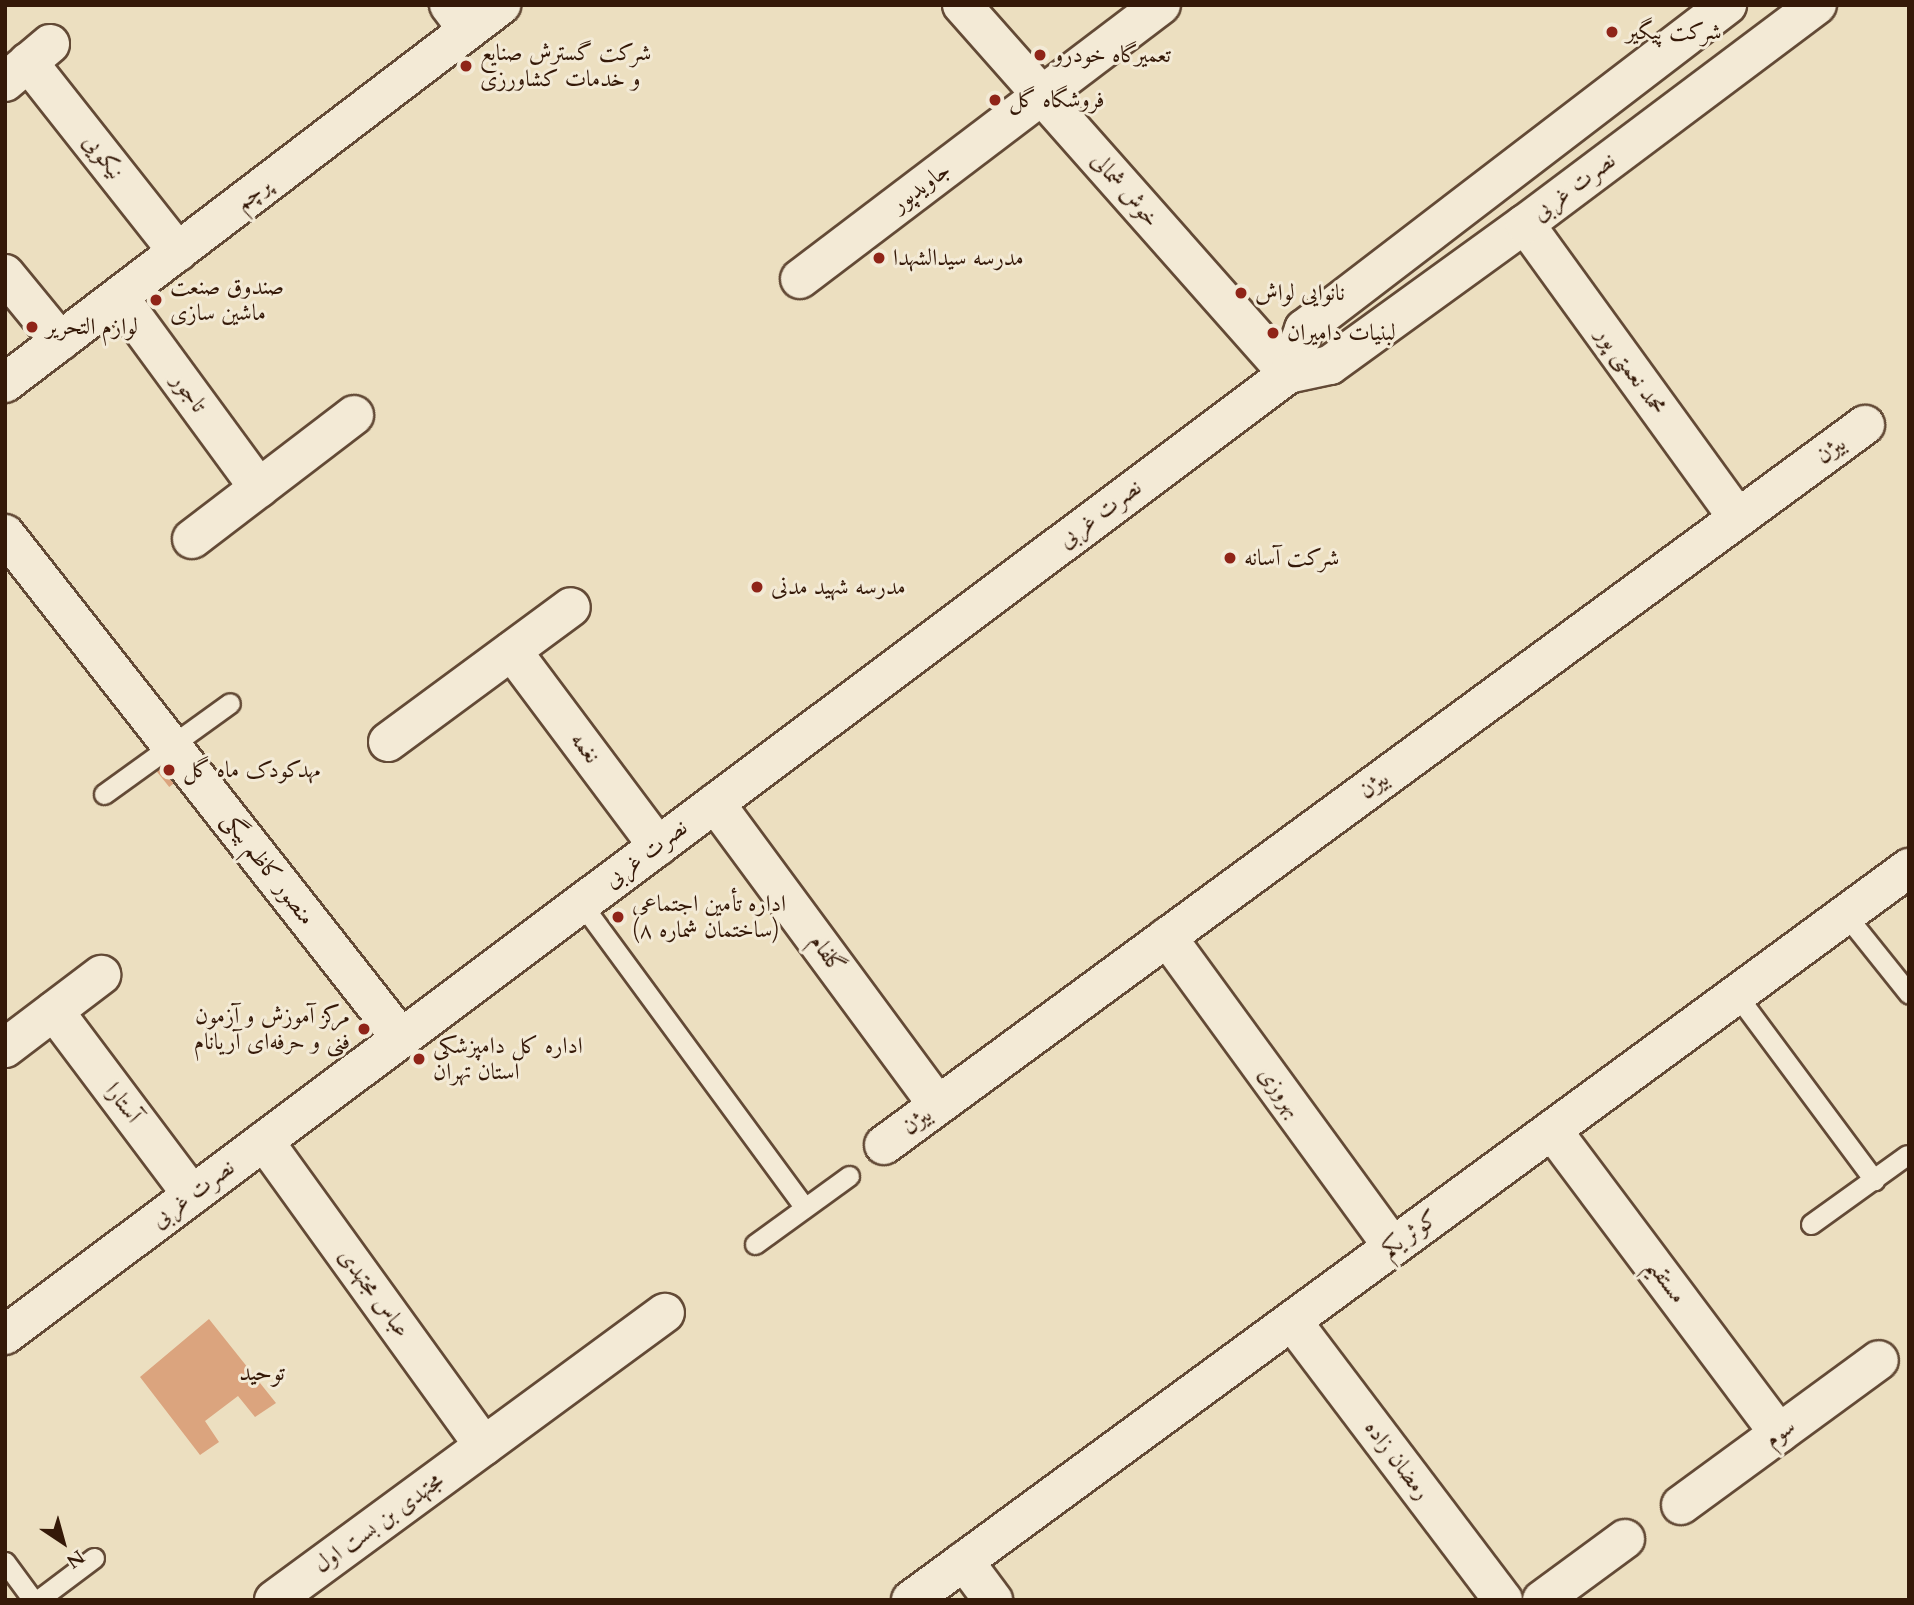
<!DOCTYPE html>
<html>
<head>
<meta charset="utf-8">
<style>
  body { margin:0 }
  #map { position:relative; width:1914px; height:1605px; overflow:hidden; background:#ecdfc0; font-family:Cardo,Amiri,serif }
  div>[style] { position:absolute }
  .building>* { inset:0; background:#dba47e; transform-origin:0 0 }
  .roads { filter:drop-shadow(2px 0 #634a36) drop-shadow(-2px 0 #634a36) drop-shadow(0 2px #634a36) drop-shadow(0 -2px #634a36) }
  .lane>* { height:19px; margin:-9.5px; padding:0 9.5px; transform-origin:9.5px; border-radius:9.5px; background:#f3ead6 }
  .street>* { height:38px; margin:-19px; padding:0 19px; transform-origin:19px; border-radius:19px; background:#f3ead6 }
  .secondary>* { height:38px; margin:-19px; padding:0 19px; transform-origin:19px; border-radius:19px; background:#f3ead6 }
  .dots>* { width:19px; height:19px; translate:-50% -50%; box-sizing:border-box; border:4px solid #f3ead6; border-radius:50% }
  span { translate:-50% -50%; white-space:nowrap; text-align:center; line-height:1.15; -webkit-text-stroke:6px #f3ead6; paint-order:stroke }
  .poi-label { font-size:23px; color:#351908 }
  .left { translate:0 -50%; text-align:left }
  .right { translate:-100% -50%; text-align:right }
  .street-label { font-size:23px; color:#351908 }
  .neighbourhood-label { font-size:24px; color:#351908 }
  .frame { position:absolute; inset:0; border:7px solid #351908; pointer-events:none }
  .north { position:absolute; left:28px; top:1507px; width:70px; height:70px; -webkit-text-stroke:5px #f3ead6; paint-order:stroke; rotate:144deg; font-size:19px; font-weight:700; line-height:28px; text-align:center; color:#351908 }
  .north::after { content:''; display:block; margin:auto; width:24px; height:32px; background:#351908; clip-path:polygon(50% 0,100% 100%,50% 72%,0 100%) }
</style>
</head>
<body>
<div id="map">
  <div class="building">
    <i style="left:170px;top:753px;width:26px;height:22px;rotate:51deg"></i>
    <i style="clip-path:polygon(209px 1319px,276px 1403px,255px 1417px,238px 1396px,205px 1421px,219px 1442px,200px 1455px,140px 1377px)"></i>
  </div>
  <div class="roads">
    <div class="lane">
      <i style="left:104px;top:794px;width:155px;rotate:-35.8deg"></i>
      <i style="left:581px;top:903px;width:377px;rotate:53.7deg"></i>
      <i style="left:1845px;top:914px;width:102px;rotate:51.3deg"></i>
      <i style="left:1736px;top:994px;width:232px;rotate:53.4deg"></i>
      <i style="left:1811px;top:1224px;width:118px;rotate:-35.7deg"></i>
      <i style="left:755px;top:1244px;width:116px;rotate:-35.9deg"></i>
      <i style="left:5px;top:1562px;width:47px;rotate:53.6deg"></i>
      <i style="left:38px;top:1600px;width:70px;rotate:-36.9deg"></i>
    </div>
    <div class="street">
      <i style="left:449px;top:5px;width:31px;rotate:53deg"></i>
      <i style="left:28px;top:62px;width:242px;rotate:51.7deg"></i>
      <i style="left:5px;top:82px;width:59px;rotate:-40.2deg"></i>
      <i style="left:1525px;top:224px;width:363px;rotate:54.1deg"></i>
      <i style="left:5px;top:274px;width:87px;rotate:50.6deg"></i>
      <i style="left:800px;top:279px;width:453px;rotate:-37.2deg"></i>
      <i style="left:119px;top:297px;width:237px;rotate:53.8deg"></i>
      <i style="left:5px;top:534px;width:641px;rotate:51.84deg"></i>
      <i style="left:192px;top:539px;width:204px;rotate:-37.4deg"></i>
      <i style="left:512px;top:651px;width:244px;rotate:53.2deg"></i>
      <i style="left:388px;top:742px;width:227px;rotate:-36.4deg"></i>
      <i style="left:715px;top:803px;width:375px;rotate:53.6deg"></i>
      <i style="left:1167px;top:937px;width:382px;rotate:53.9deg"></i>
      <i style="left:54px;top:1011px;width:230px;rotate:53.1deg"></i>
      <i style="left:5px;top:1048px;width:121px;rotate:-37.2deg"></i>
      <i style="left:1552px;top:1130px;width:379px;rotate:53.2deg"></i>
      <i style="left:264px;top:1141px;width:376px;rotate:54.2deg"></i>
      <i style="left:884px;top:1145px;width:1217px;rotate:-36.28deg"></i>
      <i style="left:1292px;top:1321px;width:350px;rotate:52.9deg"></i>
      <i style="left:1681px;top:1505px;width:245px;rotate:-36.2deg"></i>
      <i style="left:964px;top:1561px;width:49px;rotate:53.4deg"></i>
      <i style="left:274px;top:1600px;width:485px;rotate:-36.3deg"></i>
      <i style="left:1542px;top:1600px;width:103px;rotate:-36.3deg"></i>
    </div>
    <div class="secondary">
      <i style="left:962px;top:5px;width:492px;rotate:48.5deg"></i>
      <i style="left:1288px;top:374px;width:48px;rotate:-70.4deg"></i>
      <i style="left:1304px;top:329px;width:533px;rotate:-37.45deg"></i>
      <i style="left:5px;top:383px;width:624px;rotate:-37.31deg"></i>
      <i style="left:5px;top:1335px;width:1603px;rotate:-36.83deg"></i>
      <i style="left:1288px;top:374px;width:43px;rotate:-12.1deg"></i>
      <i style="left:1330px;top:365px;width:241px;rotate:-35.9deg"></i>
      <i style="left:1525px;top:224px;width:365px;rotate:-36.9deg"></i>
      <i style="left:911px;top:1600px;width:1238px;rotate:-36.26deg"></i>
    </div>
  </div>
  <div class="dots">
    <i style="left:1612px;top:32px;background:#8f2418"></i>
    <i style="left:1040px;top:55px;background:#8f2418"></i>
    <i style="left:466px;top:66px;background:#8f2418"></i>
    <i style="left:995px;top:100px;background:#8f2418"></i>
    <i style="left:879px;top:258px;background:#8f2418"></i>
    <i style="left:1241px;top:293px;background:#8f2418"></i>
    <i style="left:156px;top:300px;background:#8f2418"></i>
    <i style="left:32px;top:327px;background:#8f2418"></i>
    <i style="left:1273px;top:333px;background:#8f2418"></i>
    <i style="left:1230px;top:558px;background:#8f2418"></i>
    <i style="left:757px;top:587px;background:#8f2418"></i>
    <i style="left:169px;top:770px;background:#8f2418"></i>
    <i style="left:618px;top:917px;background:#8f2418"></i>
    <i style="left:364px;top:1029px;background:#8f2418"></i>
    <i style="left:419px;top:1059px;background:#8f2418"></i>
  </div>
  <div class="poi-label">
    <span class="left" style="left:1626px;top:32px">شرکت پیگیر</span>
    <span class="left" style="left:480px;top:66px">شرکت گسترش صنایع<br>و خدمات کشاورزی</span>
    <span class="left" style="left:1054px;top:55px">تعمیرگاه خودرو</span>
    <span class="left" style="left:1009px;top:100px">فروشگاه گل</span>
    <span class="left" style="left:893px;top:258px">مدرسه سیدالشهدا</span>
    <span class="left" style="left:170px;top:300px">صندوق صنعت<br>ماشین سازی</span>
    <span class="left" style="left:1255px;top:293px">نانوایی لواش</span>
    <span class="left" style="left:46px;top:327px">لوازم التحریر</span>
    <span class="left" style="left:1287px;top:333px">لبنیات دامیران</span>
    <span class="left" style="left:1244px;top:558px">شرکت آسانه</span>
    <span class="left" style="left:771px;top:587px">مدرسه شهید مدنی</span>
    <span class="left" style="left:183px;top:770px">مهدکودک ماه گل</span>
    <span class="left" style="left:632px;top:917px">اداره تأمین اجتماعی<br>(ساختمان شماره ۸)</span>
    <span class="right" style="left:350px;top:1029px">مرکز آموزش و آزمون<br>فنی و حرفه‌ای آریانام</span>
    <span class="left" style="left:433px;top:1059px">اداره کل دامپزشکی<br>استان تهران</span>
  </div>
  <div class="street-label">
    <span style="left:103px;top:157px;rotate:52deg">نیکویی</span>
    <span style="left:921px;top:187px;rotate:-37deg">جاویدپور</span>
    <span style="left:1574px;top:187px;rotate:-37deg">نصرت غربی</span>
    <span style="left:1125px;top:190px;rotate:49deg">خوش شمالی</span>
    <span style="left:253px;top:194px;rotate:-37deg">پرچم</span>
    <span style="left:1631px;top:371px;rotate:54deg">محمد نعمتی پور</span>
    <span style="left:189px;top:393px;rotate:54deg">تاجور</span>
    <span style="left:1831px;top:450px;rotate:-36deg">بیژن</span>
    <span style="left:1100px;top:514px;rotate:-37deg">نصرت غربی</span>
    <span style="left:585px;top:748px;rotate:53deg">نغمه</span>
    <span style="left:1374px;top:785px;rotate:-36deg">بیژن</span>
    <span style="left:646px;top:854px;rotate:-37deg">نصرت غربی</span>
    <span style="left:268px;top:869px;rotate:52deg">منصور کاظم بیگی</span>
    <span style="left:827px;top:954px;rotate:54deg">گلفام</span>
    <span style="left:1280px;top:1092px;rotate:54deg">بهروزی</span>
    <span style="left:123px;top:1103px;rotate:53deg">آستارا</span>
    <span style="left:917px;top:1121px;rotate:-37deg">بیژن</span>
    <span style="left:193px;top:1194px;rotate:-37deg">نصرت غربی</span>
    <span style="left:1410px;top:1234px;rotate:-36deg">کوثر یکم</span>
    <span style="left:1666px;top:1281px;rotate:53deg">مستقیم</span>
    <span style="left:374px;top:1293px;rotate:54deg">عباس مجتهدی</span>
    <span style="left:1780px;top:1433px;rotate:-36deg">سوم</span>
    <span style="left:1397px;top:1460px;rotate:53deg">رمضان زاده</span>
    <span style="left:379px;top:1523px;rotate:-36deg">مجتهدی بن بست اول</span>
  </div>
  <div class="neighbourhood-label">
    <span style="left:262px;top:1373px">توحید</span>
  </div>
  <div class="frame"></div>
  <div class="north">N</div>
</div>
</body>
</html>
